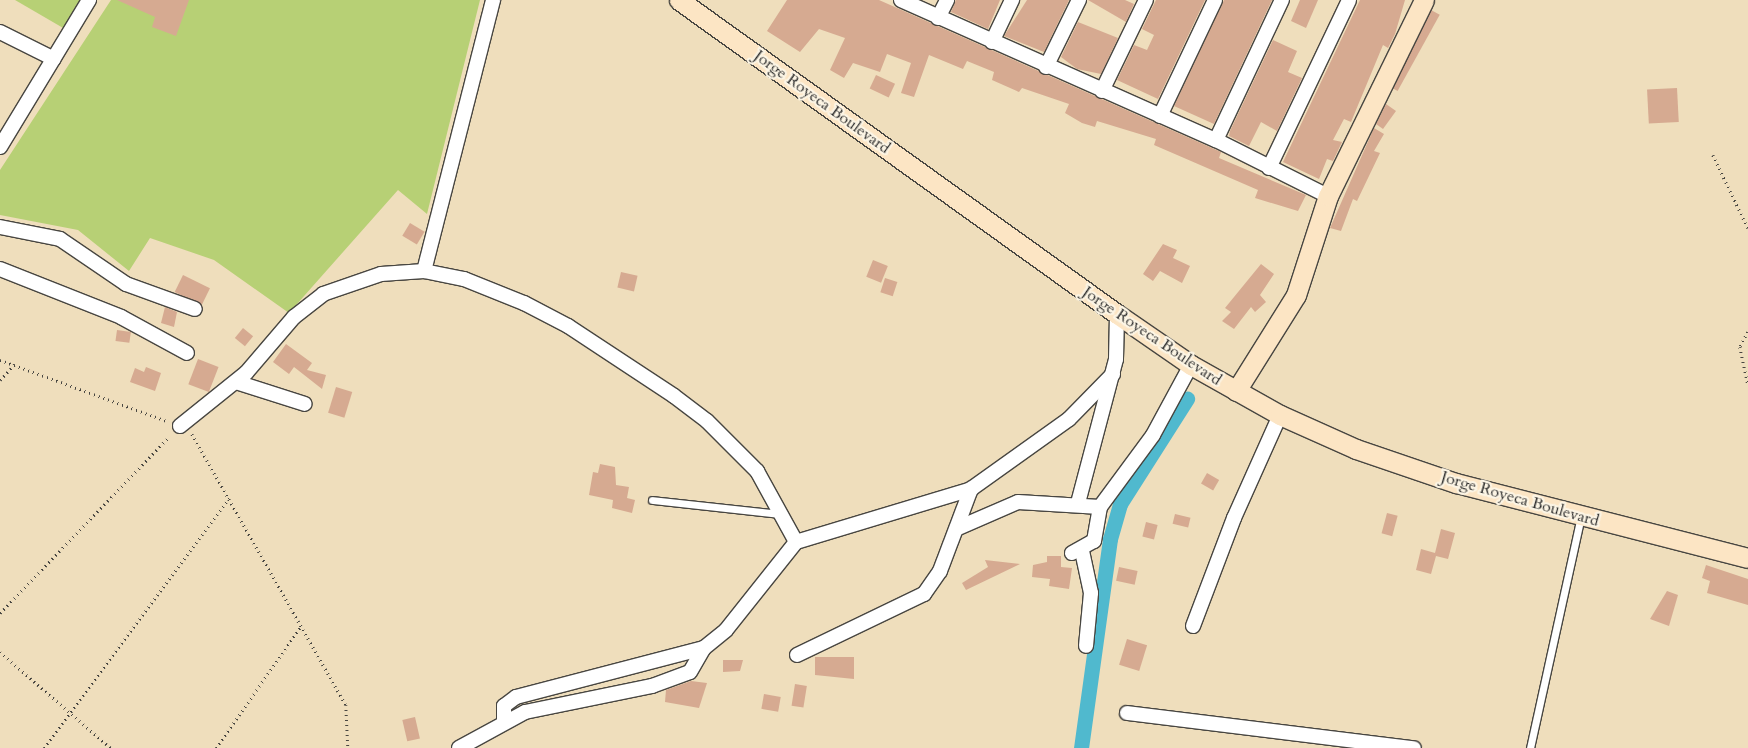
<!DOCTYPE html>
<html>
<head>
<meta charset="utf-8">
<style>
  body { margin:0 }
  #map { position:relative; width:1748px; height:748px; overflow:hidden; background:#efdebc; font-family:Cardo,serif }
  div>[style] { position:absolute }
  .green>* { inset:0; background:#b7d075 }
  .canal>* { height:15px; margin:-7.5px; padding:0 7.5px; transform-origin:7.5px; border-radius:7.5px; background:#50b9ce }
  .building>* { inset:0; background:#d6aa91; transform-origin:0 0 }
  .path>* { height:2.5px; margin-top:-1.25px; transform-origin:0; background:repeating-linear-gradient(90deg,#484641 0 1px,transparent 0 5px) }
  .roads { filter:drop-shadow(1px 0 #484641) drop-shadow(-1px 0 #484641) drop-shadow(0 1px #484641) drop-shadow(0 -1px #484641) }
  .lane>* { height:7px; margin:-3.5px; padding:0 3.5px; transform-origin:3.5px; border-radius:3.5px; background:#fff }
  .street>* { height:14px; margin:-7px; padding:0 7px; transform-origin:7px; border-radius:7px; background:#fff }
  .secondary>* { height:19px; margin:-9.5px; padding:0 9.5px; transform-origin:9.5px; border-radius:9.5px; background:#fce5c4 }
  span { translate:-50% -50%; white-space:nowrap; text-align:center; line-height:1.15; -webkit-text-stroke:4.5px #fcf5e5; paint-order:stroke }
  .street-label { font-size:16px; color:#2b2b2b }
</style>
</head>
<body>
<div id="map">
  <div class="green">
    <i style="clip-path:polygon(15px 0,92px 0,70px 32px)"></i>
    <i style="clip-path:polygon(111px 0,480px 0,427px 214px,398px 190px,289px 313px,214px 260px,150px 238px,129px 271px,78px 230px,0 215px,0 170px)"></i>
  </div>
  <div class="canal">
    <i style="left:1081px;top:748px;width:211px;rotate:-82.1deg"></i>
    <i style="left:1110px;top:539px;width:36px;rotate:-74deg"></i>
    <i style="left:1120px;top:504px;width:125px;rotate:-57.5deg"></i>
  </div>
  <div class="building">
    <i style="clip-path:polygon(117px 0,189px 0,176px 36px,152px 27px,155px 17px)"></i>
    <i style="clip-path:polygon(787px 0,879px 0,1221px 152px,1219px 158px,1306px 195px,1298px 211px,1255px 198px,1258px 190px,1154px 145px,1156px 139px,1097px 121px,1095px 127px,1082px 123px,1065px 113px,1069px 104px,1022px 88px,1019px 92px,992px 80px,994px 72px,967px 61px,963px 69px,929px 55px,914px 97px,901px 93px,911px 63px,887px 54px,880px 72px,853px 63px,844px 78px,830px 70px,845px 38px,819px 29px,800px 52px,767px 31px)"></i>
    <i style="clip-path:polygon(956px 0,1000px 0,988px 29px,951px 12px)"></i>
    <i style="clip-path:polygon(1027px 0,1069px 0,1044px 52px,1004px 36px)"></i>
    <i style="clip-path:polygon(1088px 0,1125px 0,1134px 4px,1126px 22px)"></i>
    <i style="clip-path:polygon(1156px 0,1205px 0,1158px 99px,1117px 80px,1134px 45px,1147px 50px,1154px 35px,1142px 29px)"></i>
    <i style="clip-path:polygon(1224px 0,1272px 0,1214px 124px,1174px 106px)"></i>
    <i style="clip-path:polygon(1300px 0,1318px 0,1306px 28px,1291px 21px)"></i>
    <i style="clip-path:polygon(1360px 0,1405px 0,1395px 34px,1388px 48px,1383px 45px,1351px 122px,1344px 119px,1333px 140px,1342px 142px,1333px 161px,1327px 159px,1319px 179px,1283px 162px)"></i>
    <i style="left:1431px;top:10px;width:10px;height:87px;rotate:29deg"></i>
    <i style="clip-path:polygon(1078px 22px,1118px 38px,1101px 74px,1077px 69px,1061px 57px)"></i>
    <i style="clip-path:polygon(1273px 40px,1297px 51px,1288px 72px,1302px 78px,1277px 131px,1261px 122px,1249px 146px,1229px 136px,1230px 131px)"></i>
    <i style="left:876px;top:75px;width:21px;height:15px;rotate:25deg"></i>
    <i style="left:1677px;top:88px;width:34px;height:30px;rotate:87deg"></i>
    <i style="clip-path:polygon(1386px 104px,1396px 111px,1383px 129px,1376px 124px)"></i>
    <i style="clip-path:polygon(1374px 128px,1384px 134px,1374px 151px,1380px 153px,1357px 201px,1353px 199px,1341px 231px,1330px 228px)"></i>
    <i style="left:410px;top:223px;width:17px;height:15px;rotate:31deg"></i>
    <i style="clip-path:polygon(1163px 244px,1177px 250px,1173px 258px,1190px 266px,1182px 283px,1160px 271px,1153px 281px,1143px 274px)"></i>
    <i style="left:873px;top:260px;width:16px;height:18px;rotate:22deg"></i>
    <i style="clip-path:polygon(1261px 264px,1274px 274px,1260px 295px,1266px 302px,1255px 312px,1251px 307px,1234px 329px,1222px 321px,1231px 312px,1225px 308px)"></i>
    <i style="left:621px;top:272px;width:17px;height:16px;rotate:13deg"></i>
    <i style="left:183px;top:275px;width:30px;height:19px;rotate:26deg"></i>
    <i style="left:885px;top:278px;width:13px;height:15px;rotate:18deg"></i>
    <i style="clip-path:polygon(165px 307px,177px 312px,174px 327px,161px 323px)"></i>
    <i style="left:243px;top:328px;width:13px;height:13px;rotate:39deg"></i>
    <i style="left:117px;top:330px;width:14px;height:11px;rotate:8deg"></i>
    <i style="clip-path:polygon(286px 344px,312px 363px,307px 370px,326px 375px,322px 389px,294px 367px,289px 374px,273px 362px)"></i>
    <i style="left:198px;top:359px;width:22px;height:27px;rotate:21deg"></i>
    <i style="clip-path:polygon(146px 367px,161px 373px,155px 391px,130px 382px,135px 368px,144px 372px)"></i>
    <i style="left:336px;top:387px;width:17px;height:27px;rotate:17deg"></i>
    <i style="clip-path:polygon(600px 464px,615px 467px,616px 485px,629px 487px,627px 498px,635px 500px,632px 513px,612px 508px,613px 500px,589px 495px,593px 472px,598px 473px)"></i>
    <i style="left:1207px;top:473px;width:14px;height:12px;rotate:30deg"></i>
    <i style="left:1387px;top:513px;width:11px;height:21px;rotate:15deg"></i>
    <i style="left:1175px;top:514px;width:16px;height:10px;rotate:14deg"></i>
    <i style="left:1146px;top:522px;width:12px;height:15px;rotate:14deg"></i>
    <i style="clip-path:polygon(1441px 529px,1455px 533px,1448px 559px,1436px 556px,1431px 574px,1416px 570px,1421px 549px,1435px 553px)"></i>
    <i style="clip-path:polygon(1047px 556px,1061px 556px,1061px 567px,1072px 568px,1069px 589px,1049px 586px,1050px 579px,1032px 577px,1033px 565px,1047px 562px)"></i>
    <i style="clip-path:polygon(985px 560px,1020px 564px,966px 590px,962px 583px,988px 567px)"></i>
    <i style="clip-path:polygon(1706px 565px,1748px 579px,1748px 605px,1707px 593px,1710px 581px,1702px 578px)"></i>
    <i style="left:1119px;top:567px;width:19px;height:14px;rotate:12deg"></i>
    <i style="clip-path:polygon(1667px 591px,1678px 595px,1669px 626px,1650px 619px)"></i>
    <i style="left:1127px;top:639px;width:21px;height:27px;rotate:17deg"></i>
    <i style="clip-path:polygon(815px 657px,854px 657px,854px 679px,815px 675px)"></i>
    <i style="clip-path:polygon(723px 660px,743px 660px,740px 671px,723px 672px)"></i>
    <i style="clip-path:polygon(691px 681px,707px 683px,699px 708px,665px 702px,666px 690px)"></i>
    <i style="left:795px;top:684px;width:12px;height:22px;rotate:9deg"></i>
    <i style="left:764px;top:694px;width:17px;height:15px;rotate:10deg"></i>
    <i style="left:415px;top:717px;width:22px;height:13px;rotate:77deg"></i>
  </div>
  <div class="path">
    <i style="left:1713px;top:155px;width:81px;rotate:64.4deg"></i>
    <i style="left:1748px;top:332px;width:17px;rotate:118deg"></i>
    <i style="left:1740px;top:347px;width:40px;rotate:78deg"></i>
    <i style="left:0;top:360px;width:178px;rotate:20.1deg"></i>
    <i style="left:0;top:380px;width:22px;rotate:-47deg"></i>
    <i style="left:192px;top:434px;width:312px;rotate:60.4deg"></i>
    <i style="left:346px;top:705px;width:43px;rotate:87.3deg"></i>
    <i style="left:0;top:613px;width:245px;rotate:-46.2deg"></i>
    <i style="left:0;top:652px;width:147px;rotate:40.9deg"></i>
    <i style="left:44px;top:748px;width:311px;rotate:-53.5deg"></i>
    <i style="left:216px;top:748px;width:149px;rotate:-55.1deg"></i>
  </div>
  <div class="roads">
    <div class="lane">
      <i style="left:652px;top:500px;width:130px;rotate:6.2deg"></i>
      <i style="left:1530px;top:748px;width:237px;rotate:-77.6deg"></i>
    </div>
    <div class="street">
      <i style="left:901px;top:0;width:345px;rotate:24deg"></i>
      <i style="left:1216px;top:140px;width:125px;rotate:26.6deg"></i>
      <i style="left:938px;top:18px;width:20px;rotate:-63deg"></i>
      <i style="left:0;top:32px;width:60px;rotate:26.6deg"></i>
      <i style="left:992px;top:42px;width:47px;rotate:-64.5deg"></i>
      <i style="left:1046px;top:67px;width:75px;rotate:-63.8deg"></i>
      <i style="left:1102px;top:91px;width:101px;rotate:-64.2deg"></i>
      <i style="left:1160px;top:116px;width:128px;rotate:-64.6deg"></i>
      <i style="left:1216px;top:140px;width:155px;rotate:-64.8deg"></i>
      <i style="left:0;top:147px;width:172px;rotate:-58.8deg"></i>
      <i style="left:1269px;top:168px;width:186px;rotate:-64.5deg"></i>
      <i style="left:0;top:227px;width:61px;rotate:11.3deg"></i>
      <i style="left:60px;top:239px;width:80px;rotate:34.3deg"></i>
      <i style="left:126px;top:284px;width:73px;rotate:19.9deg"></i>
      <i style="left:0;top:269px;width:130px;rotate:21.6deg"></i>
      <i style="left:121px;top:317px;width:75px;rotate:28.6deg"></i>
      <i style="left:424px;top:271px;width:280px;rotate:-75.7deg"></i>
      <i style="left:236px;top:382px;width:72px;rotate:17.7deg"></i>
      <i style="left:180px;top:426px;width:85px;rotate:-38.8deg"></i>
      <i style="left:246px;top:373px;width:74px;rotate:-49.4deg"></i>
      <i style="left:294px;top:317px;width:37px;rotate:-38deg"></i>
      <i style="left:323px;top:294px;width:61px;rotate:-19deg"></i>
      <i style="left:381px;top:274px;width:43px;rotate:-4deg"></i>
      <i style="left:424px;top:271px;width:41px;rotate:11.3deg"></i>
      <i style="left:464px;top:279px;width:65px;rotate:21.8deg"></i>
      <i style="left:524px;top:303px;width:50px;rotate:27.6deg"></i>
      <i style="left:568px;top:326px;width:127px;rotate:33.4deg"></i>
      <i style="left:674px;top:396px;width:41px;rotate:37.1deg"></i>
      <i style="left:707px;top:421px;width:71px;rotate:45deg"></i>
      <i style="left:757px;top:471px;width:81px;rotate:61.2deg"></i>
      <i style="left:1078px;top:503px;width:149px;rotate:-75.2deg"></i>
      <i style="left:1116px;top:359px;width:45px;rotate:-88.7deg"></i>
      <i style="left:958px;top:528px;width:65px;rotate:-23.4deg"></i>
      <i style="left:1018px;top:502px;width:82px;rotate:3.5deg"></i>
      <i style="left:1082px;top:551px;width:43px;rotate:77.9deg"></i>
      <i style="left:1091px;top:593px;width:53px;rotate:95.4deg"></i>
      <i style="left:1072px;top:553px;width:25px;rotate:-29deg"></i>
      <i style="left:1094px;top:541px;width:35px;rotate:-80deg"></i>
      <i style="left:1100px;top:507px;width:89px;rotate:-53.6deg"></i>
      <i style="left:1153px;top:435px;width:80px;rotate:-61.5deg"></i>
      <i style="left:1193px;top:626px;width:116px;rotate:-69.2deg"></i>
      <i style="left:1234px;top:518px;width:113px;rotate:-65.9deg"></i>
      <i style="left:797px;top:655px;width:141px;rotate:-25.7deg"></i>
      <i style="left:924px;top:594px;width:28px;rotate:-55deg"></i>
      <i style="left:940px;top:571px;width:88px;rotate:-69.3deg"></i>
      <i style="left:1127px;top:713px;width:289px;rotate:7deg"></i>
      <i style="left:504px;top:721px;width:15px;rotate:-90deg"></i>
      <i style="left:504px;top:706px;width:15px;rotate:-37deg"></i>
      <i style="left:516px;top:697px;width:194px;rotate:-14.6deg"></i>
      <i style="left:704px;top:648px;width:28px;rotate:-39deg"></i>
      <i style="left:726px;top:630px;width:112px;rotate:-51.5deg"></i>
      <i style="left:796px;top:542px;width:183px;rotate:-16.8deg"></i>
      <i style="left:971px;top:489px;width:120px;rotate:-35.5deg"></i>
      <i style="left:1069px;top:419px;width:63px;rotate:-45.6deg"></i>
      <i style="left:459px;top:748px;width:75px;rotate:-28.6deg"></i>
      <i style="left:525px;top:712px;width:130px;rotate:-11.6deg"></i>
      <i style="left:652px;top:686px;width:40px;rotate:-20.2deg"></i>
      <i style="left:690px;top:672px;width:28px;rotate:-60deg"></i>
    </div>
    <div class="secondary">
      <i style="left:679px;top:0;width:539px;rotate:35.64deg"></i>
      <i style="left:1117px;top:314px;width:90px;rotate:34.6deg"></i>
      <i style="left:1191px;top:365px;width:102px;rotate:29.3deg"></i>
      <i style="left:1280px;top:415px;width:83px;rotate:24.1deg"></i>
      <i style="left:1356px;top:449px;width:106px;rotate:18.8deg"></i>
      <i style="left:1456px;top:483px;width:301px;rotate:14.4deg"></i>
      <i style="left:1236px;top:391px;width:113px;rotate:-58deg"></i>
      <i style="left:1296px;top:295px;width:104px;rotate:-72.1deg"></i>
      <i style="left:1328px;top:196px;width:218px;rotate:-63.9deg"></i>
    </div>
  </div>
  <div class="street-label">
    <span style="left:822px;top:102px;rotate:36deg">Jorge Royeca Boulevard</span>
    <span style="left:1152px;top:336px;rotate:34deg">Jorge Royeca Boulevard</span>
    <span style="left:1520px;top:499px;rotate:16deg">Jorge Royeca Boulevard</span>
  </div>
</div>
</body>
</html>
